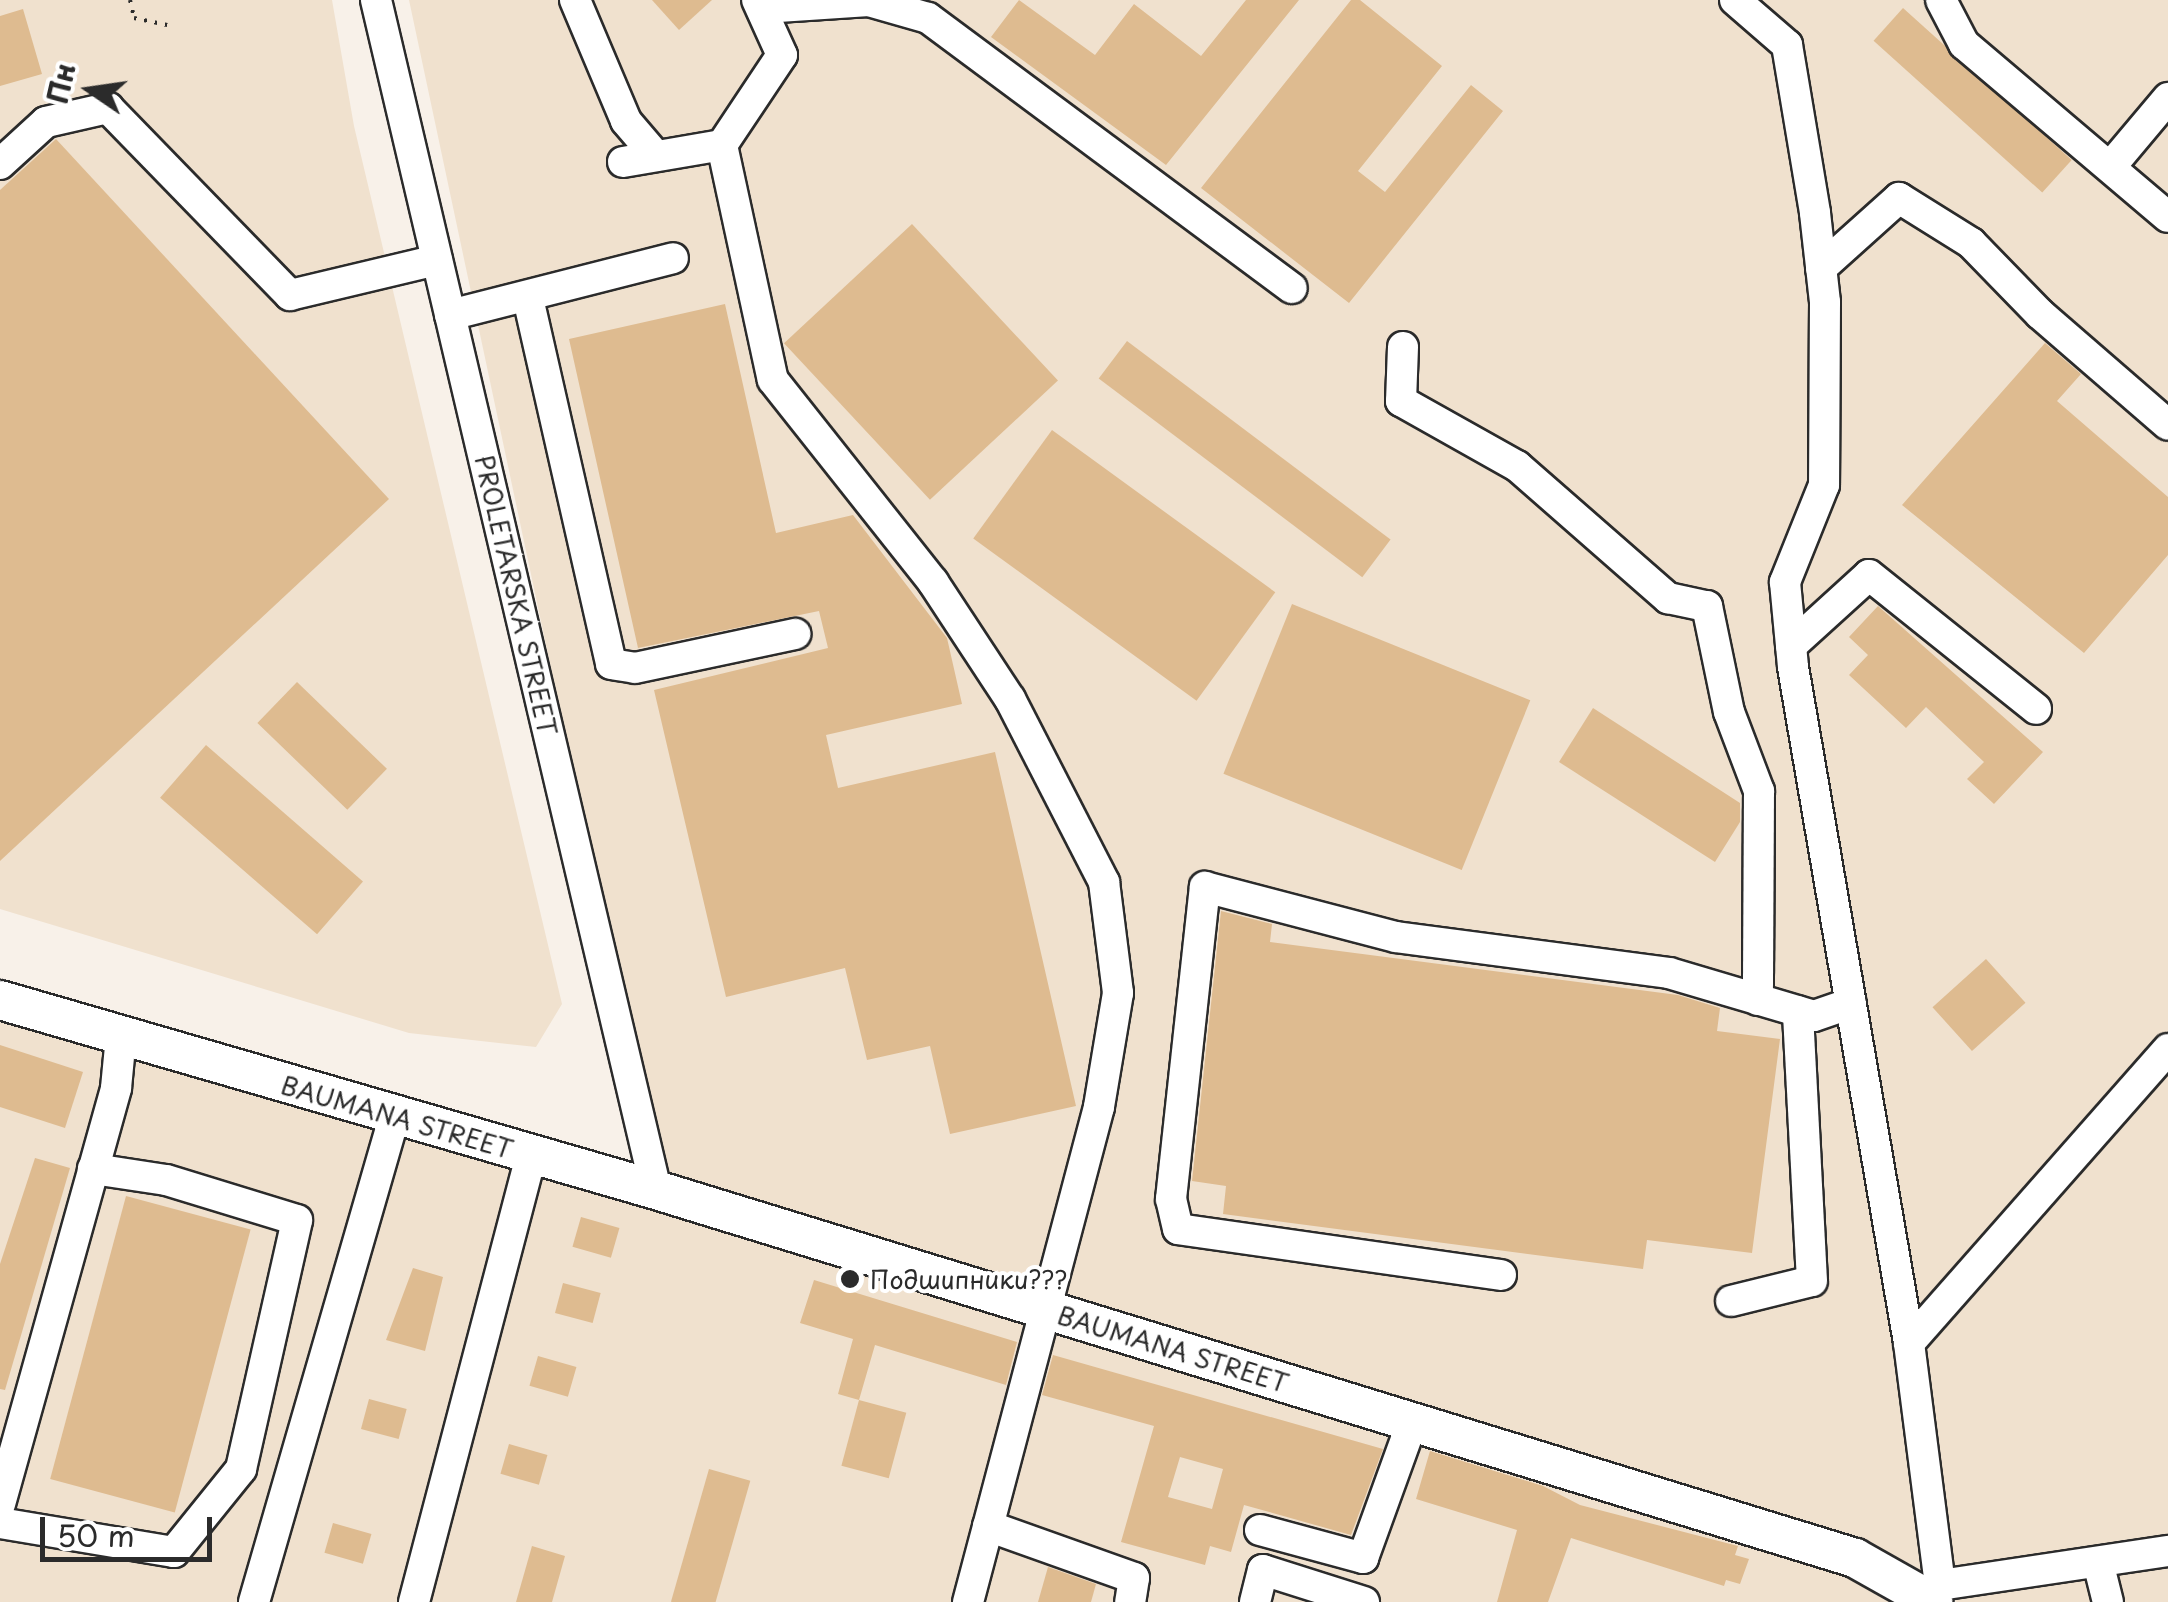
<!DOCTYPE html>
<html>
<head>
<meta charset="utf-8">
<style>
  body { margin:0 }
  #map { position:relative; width:2168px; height:1602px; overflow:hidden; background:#f8f1e9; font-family:"Playpen Sans",sans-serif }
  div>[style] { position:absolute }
  .built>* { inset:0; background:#f0e1ce }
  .building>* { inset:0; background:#debb90; transform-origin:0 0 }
  .path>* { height:4px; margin-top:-2px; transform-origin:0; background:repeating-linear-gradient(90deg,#2b2b2b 0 2.5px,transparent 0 10.5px) }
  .roads { filter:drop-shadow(2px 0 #2b2b2b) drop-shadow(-2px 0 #2b2b2b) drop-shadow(0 2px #2b2b2b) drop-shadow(0 -2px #2b2b2b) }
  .minor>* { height:30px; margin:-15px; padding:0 15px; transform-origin:15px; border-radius:15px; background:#fff }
  .major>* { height:38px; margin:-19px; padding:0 19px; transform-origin:19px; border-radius:19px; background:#fff }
  .dots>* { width:28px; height:28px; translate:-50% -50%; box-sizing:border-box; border:5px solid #fff; border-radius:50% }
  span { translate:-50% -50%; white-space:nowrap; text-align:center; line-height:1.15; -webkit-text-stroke:8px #fff; paint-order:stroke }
  .street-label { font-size:25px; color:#2b2b2b }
  .poi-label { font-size:25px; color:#2b2b2b }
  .left { translate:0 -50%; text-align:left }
  .north { position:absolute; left:40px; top:40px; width:100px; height:100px; -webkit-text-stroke:8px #fff; paint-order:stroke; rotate:283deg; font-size:28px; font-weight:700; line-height:40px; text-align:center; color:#2b2b2b }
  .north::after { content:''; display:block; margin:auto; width:35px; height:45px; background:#2b2b2b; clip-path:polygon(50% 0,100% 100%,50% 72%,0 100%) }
  .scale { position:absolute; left:40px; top:1517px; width:172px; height:45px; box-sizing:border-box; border:5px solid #2b2b2b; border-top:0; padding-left:12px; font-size:30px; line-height:35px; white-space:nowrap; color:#2b2b2b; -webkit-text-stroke:8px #fff; paint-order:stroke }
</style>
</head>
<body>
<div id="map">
  <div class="built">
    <i style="clip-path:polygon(0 0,332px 0,354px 126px,562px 1004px,536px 1047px,409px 1033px,0 909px)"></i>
    <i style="clip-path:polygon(409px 0,2168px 0,2168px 1602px,1957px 1602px,1915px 1572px,659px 1177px)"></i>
    <i style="clip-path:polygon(0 1015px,652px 1203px,1850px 1571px,1910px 1602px,0 1602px)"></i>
  </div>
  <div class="building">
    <i style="clip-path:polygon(652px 0,712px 0,679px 30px)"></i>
    <i style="clip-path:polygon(1019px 0,1095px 55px,1134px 4px,1201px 56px,1246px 0,1299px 0,1166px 165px,991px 37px)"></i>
    <i style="clip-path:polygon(1351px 0,1360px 0,1442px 66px,1358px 171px,1385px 192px,1471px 85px,1503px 111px,1349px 303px,1201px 188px)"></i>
    <i style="left:1903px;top:8px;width:227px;height:44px;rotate:42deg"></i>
    <i style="clip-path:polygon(23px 9px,42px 74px,0 86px,0 16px)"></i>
    <i style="clip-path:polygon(56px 139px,389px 499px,0 861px,0 190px)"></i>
    <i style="left:912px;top:224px;width:214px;height:175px;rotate:47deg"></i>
    <i style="clip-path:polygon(725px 304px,776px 533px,853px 515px,947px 638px,962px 704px,826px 735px,838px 788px,995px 752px,1076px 1106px,950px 1134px,930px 1046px,867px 1060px,845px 968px,726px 997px,654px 690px,828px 648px,819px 611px,638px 648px,569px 339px)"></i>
    <i style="left:1127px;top:341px;width:330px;height:47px;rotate:37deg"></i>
    <i style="clip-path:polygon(2045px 343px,2081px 374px,2057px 401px,2168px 497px,2168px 555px,2084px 653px,1902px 505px)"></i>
    <i style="left:1052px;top:430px;width:276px;height:134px;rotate:36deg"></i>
    <i style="left:1292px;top:604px;width:257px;height:183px;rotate:22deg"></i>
    <i style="clip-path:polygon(1878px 606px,2043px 752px,1994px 804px,1967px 779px,1984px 762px,1926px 707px,1906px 728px,1849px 675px,1868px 655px,1849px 637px)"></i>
    <i style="left:297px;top:682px;width:125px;height:57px;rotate:44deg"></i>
    <i style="clip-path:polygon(1593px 708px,1740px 803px,1740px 822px,1715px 862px,1559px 762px)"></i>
    <i style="left:206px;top:745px;width:208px;height:70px;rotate:41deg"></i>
    <i style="clip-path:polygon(1221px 911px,1272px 924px,1270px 942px,1678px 995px,1720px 1008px,1717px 1031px,1780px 1039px,1752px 1253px,1647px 1240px,1643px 1269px,1223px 1214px,1226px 1186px,1192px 1181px)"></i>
    <i style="left:1986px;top:959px;width:59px;height:72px;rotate:48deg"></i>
    <i style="clip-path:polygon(0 1045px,83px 1072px,65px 1128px,0 1107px)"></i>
    <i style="clip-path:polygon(35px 1158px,70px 1168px,5px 1390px,0 1389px,0 1264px)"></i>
    <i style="left:126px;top:1196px;width:129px;height:293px;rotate:15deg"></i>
    <i style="left:581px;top:1217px;width:40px;height:31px;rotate:16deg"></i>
    <i style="clip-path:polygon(413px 1268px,443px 1277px,425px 1351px,386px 1340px)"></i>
    <i style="clip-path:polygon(814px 1280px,1017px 1342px,1006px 1385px,875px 1345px,859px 1400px,838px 1394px,853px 1339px,800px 1323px)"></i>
    <i style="left:563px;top:1283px;width:39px;height:31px;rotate:15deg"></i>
    <i style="clip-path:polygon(evenodd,1053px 1355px,1383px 1449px,1351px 1535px,1244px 1505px,1231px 1552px,1210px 1546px,1205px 1565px,1121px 1542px,1154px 1426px,1042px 1395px,1053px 1355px,1180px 1457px,1223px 1469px,1212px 1509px,1168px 1497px,1180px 1457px)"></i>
    <i style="left:538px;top:1356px;width:40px;height:31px;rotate:16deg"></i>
    <i style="left:369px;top:1399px;width:39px;height:31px;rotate:15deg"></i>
    <i style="left:859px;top:1400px;width:49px;height:68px;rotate:15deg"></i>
    <i style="left:509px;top:1444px;width:40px;height:31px;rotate:16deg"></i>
    <i style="clip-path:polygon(1430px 1451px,1543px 1486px,1580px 1505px,1738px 1546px,1735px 1555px,1749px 1559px,1740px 1584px,1726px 1580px,1724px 1586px,1571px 1538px,1548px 1602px,1497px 1602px,1517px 1530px,1416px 1499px)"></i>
    <i style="left:709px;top:1469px;width:43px;height:138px;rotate:16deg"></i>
    <i style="left:333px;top:1523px;width:40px;height:31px;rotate:16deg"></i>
    <i style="clip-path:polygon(532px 1546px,565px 1556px,552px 1602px,516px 1602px)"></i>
    <i style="clip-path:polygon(1048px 1567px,1096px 1584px,1091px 1602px,1038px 1602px)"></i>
  </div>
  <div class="path">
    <i style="left:130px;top:0;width:18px;rotate:77deg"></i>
    <i style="left:134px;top:18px;width:34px;rotate:12deg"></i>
  </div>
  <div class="roads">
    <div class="minor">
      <i style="left:376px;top:0;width:1222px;rotate:76.76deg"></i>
      <i style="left:575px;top:0;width:131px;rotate:67.1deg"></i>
      <i style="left:626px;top:121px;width:46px;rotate:49.4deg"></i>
      <i style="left:1735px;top:0;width:69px;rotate:40.9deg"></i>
      <i style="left:1787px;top:45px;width:170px;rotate:80.5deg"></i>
      <i style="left:1815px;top:213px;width:90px;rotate:83.6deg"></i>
      <i style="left:1825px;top:302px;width:183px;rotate:90.3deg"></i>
      <i style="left:1824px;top:485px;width:105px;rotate:111.9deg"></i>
      <i style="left:1785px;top:582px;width:85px;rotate:84.6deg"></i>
      <i style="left:1793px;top:667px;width:686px;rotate:80.26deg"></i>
      <i style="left:1909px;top:1343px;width:244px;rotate:82.7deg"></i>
      <i style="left:1940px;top:1585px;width:18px;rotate:112deg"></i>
      <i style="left:1941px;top:0;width:50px;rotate:62.4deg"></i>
      <i style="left:1964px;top:44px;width:267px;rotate:40.3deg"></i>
      <i style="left:763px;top:8px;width:106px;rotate:-3.8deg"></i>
      <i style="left:869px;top:1px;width:61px;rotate:16.1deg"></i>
      <i style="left:928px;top:18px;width:453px;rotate:36.6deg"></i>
      <i style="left:722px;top:145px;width:240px;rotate:77.8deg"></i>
      <i style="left:773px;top:380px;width:258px;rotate:51.6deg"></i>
      <i style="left:933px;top:582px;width:140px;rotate:56.7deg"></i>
      <i style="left:1010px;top:699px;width:206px;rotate:62.8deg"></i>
      <i style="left:1104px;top:882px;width:112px;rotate:82.8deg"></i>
      <i style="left:1118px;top:993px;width:116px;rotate:99.5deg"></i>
      <i style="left:1099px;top:1107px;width:512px;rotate:104.82deg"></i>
      <i style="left:623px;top:162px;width:100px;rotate:-9.7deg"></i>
      <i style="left:722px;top:145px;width:108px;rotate:-56.3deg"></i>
      <i style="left:782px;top:55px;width:60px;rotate:-114.4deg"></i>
      <i style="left:0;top:164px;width:62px;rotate:-42.4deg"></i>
      <i style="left:46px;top:122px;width:64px;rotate:-12.7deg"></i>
      <i style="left:108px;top:108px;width:261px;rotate:45.8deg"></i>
      <i style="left:290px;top:295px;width:151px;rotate:-13.4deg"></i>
      <i style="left:2111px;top:166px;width:89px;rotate:-50deg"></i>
      <i style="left:1821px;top:268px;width:105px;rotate:-41.9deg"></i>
      <i style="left:1899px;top:198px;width:85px;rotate:32deg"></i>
      <i style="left:1971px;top:243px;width:99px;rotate:45.8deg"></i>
      <i style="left:2040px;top:314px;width:169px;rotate:40.9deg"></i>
      <i style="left:528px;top:298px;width:375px;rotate:77.2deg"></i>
      <i style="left:611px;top:664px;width:24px;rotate:9deg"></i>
      <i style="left:635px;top:668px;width:164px;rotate:-12deg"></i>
      <i style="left:450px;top:315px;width:230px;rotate:-14.3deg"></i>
      <i style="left:1403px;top:347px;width:54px;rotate:92.1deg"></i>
      <i style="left:1401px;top:401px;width:133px;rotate:29.3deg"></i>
      <i style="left:1517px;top:466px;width:201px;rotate:41.2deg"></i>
      <i style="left:1668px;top:598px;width:40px;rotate:12deg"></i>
      <i style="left:1707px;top:606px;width:108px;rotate:78.3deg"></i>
      <i style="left:1729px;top:712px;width:85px;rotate:69.2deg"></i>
      <i style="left:1759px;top:791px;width:209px;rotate:90.3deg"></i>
      <i style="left:1791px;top:646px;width:105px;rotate:-42.3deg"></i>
      <i style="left:1869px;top:575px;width:214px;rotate:38.7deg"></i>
      <i style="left:1501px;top:1275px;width:326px;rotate:-171.9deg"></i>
      <i style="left:1178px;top:1229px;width:31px;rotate:-103deg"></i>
      <i style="left:1171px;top:1199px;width:314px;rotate:-83.8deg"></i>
      <i style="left:1205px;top:887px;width:197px;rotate:14.7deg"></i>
      <i style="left:1396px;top:937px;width:275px;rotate:7.5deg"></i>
      <i style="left:1669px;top:973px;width:151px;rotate:16.5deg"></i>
      <i style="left:1814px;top:1016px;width:39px;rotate:-19deg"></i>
      <i style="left:1731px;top:1301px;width:83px;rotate:-13.9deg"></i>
      <i style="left:1812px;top:1281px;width:270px;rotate:-93deg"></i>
      <i style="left:1909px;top:1343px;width:392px;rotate:-48.6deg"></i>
      <i style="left:0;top:1504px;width:432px;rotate:-74.4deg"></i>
      <i style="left:116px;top:1088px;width:52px;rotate:-84.5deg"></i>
      <i style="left:0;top:1523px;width:176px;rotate:9.5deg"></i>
      <i style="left:174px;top:1552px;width:107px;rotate:-51.1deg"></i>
      <i style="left:241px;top:1469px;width:255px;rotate:-77.3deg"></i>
      <i style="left:297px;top:1220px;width:137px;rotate:-163deg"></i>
      <i style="left:166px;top:1180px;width:74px;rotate:-171.4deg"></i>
      <i style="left:988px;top:1526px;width:155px;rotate:19.6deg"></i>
      <i style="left:1134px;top:1578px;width:24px;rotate:99deg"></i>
      <i style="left:1260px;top:1530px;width:107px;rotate:15.2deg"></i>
      <i style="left:1363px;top:1558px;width:144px;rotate:-70.1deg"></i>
      <i style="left:2098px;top:1562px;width:41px;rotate:76deg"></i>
      <i style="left:1940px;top:1585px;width:231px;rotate:-8.5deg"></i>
      <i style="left:254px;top:1602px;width:504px;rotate:-73.87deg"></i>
      <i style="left:414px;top:1602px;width:461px;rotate:-75.3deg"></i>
      <i style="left:1255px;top:1602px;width:33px;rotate:-76deg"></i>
      <i style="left:1263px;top:1570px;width:106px;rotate:17.6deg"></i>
    </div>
    <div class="major">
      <i style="left:0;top:1000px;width:683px;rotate:16.15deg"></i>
      <i style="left:656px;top:1190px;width:1254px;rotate:17.06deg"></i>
      <i style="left:1855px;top:1558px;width:90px;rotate:29.4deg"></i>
    </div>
  </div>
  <div class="dots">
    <i style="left:850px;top:1279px;background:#2b2b2b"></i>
  </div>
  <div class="street-label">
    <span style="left:516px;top:595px;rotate:77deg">PROLETARSKA STREET</span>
    <span style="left:397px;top:1117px;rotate:16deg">BAUMANA STREET</span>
    <span style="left:1173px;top:1349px;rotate:17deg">BAUMANA STREET</span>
  </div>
  <div class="poi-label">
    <span class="left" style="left:870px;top:1279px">Подшипники???</span>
  </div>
  <div class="north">Пн</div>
  <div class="scale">50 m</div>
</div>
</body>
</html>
